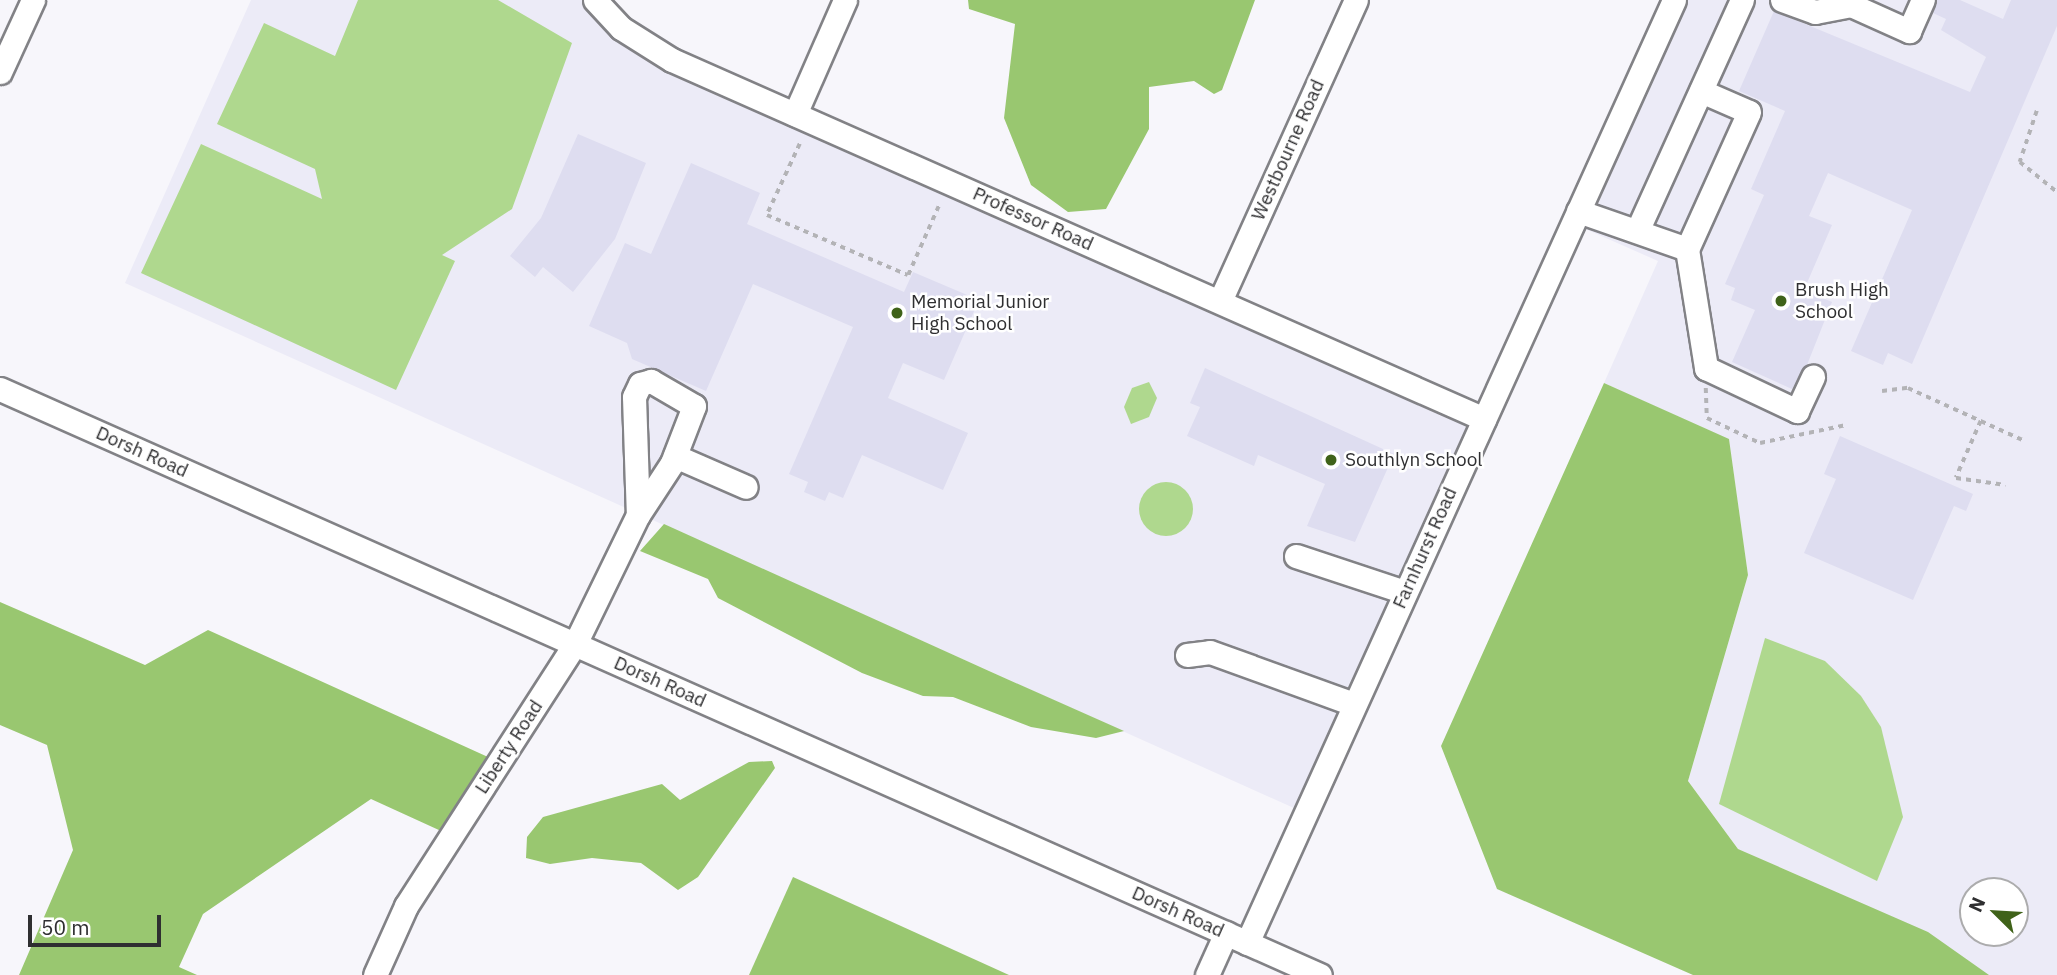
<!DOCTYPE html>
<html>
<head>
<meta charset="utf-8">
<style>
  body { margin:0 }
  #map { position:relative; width:2057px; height:975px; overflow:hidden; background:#f7f6fb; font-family:"IBM Plex Sans",sans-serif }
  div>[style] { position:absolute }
  .built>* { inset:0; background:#ecebf7 }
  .green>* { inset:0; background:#afd88e }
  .round { border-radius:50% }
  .forest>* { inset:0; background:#99c770 }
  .building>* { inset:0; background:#deddf0 }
  .path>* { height:3.5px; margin-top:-1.75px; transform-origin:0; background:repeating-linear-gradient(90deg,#b3b3b6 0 5px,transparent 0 10px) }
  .roads { filter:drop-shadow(2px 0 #828286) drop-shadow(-2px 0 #828286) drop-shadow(0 2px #828286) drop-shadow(0 -2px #828286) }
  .minor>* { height:23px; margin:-11.5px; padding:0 11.5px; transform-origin:11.5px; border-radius:11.5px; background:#fff }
  .dots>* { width:19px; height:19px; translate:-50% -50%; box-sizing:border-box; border:4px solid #fff; border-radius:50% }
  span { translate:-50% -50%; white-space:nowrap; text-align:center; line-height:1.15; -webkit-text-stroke:5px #fff; paint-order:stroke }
  .street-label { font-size:19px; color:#2f2f31 }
  .poi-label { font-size:19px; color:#2f2f31 }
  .left { translate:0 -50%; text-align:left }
  .north { position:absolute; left:1959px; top:877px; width:70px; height:70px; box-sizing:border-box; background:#fff; border:2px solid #acacad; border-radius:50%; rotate:294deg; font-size:19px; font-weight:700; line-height:28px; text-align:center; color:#2f2f31 }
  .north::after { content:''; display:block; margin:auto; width:24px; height:32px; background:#3f6219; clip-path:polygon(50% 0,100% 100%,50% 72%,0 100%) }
  .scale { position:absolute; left:28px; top:915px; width:133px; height:32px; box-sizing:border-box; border:4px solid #2f2f31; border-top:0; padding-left:9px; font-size:21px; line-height:24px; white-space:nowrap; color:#2f2f31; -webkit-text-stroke:5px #fff; paint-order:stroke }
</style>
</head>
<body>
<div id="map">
  <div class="built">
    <i style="clip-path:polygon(251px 0,595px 0,621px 28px,1484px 419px,1305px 813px,125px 283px)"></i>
    <i style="clip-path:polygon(evenodd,1674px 0,2057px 0,2057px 975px,1817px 975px,1850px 898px,1738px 849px,1688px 781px,1748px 575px,1729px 440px,1604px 383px,1658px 261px,1572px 223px,1674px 0,1973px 891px,2015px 891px,2015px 933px,1973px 933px,1973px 891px)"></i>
  </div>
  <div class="green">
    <i style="clip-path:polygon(358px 0,498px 0,572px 43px,512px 209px,442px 255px,455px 261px,396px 390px,141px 273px,201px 144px,322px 199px,315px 169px,217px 124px,264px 23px,335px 56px)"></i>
    <i style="clip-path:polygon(1149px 382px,1157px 398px,1149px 417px,1131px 424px,1124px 407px,1132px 388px)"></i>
    <i class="round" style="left:1139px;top:482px;width:54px;height:54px"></i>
    <i style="clip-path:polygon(1765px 638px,1825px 661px,1861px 696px,1881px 727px,1903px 817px,1877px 881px,1719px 804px)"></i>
  </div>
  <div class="forest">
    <i style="clip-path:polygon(968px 0,1255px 0,1222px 90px,1214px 94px,1194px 81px,1149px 87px,1149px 129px,1106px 209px,1068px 212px,1031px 185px,1004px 118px,1015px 24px,969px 9px)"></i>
    <i style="clip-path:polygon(1604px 383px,1729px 439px,1748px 575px,1688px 781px,1738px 849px,1928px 932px,1989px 975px,1693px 975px,1497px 889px,1441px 746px)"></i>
    <i style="clip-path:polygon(664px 524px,989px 671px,1124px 731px,1096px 738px,1031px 727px,953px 697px,923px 696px,862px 673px,718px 598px,708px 579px,640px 551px)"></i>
    <i style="clip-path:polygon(0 602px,145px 665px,208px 630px,499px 762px,452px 836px,371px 799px,203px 914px,179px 967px,197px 975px,19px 975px,73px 850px,47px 745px,0 725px)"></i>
    <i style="clip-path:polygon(772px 761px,775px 768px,698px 877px,678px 890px,641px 863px,592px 858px,550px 864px,526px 858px,527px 837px,543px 817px,662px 784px,680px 800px,749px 762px)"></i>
    <i style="clip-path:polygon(793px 877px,1009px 975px,749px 975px)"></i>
  </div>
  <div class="building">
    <i style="clip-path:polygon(1937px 0,1960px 0,2003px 19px,2011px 0,2057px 0,2057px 26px,1912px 364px,1888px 353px,1883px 365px,1851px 351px,1912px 210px,1828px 173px,1809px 216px,1832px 225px,1804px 290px,1832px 302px,1807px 365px,1792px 389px,1732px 362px,1755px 310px,1731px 300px,1735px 288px,1725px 284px,1764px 195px,1751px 189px,1785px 111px,1739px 91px,1774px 11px,1970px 92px,1986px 57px,1941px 30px,1946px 19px,1933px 13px)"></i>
    <i style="clip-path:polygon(578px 134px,646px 163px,615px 239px,573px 292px,543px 267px,535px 277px,510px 256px,541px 218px)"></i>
    <i style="clip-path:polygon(691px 163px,760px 193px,747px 224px,904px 292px,913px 272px,979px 300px,944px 380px,903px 363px,888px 398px,968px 433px,943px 490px,862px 455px,843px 498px,829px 492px,825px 501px,804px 492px,808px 482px,789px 474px,853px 327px,753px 284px,706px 391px,632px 359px,627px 343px,589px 326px,625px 243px,651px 254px)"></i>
    <i style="clip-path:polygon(1205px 368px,1394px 454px,1355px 542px,1307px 526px,1325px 484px,1258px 455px,1254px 466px,1187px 436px,1200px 407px,1190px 403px)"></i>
    <i style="clip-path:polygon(1840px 436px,1973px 494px,1966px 511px,1954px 506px,1913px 600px,1804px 553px,1836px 479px,1824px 474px)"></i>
  </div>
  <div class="path">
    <i style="left:2037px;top:111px;width:54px;rotate:108.4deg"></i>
    <i style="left:2020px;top:162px;width:48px;rotate:39deg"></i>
    <i style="left:800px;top:144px;width:78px;rotate:114.9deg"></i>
    <i style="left:767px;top:215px;width:153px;rotate:23.1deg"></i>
    <i style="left:908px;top:275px;width:77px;rotate:-66.1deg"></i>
    <i style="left:1706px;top:388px;width:30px;rotate:88deg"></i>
    <i style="left:1707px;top:418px;width:59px;rotate:25.3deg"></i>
    <i style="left:1760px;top:443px;width:88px;rotate:-11.8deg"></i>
    <i style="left:1882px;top:391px;width:26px;rotate:-7deg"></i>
    <i style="left:1908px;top:388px;width:128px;rotate:24.4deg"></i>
    <i style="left:1981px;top:421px;width:62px;rotate:113.7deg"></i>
    <i style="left:1956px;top:478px;width:50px;rotate:8deg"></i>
  </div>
  <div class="roads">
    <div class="minor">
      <i style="left:595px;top:0;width:38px;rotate:47deg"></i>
      <i style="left:621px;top:28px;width:60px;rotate:32.1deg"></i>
      <i style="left:672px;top:60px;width:888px;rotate:23.85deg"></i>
      <i style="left:1782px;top:0;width:35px;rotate:20deg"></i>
      <i style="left:1815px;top:12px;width:37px;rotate:-11deg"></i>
      <i style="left:1851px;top:5px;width:64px;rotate:24.1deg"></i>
      <i style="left:1909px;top:31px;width:34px;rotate:-66deg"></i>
      <i style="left:0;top:72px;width:79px;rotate:-65.4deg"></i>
      <i style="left:1701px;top:91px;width:52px;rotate:23.6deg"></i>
      <i style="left:1749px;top:112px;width:150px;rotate:114.3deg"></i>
      <i style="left:1687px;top:249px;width:121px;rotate:80.9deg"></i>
      <i style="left:1706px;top:368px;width:101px;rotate:25.3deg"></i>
      <i style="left:1797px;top:411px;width:38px;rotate:-65deg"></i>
      <i style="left:795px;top:114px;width:124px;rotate:-66.3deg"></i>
      <i style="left:1578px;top:211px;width:115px;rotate:19.2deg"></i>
      <i style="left:1638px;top:229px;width:252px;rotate:-65.6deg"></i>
      <i style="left:1220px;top:301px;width:330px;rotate:-65.7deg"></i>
      <i style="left:0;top:389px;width:1444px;rotate:23.94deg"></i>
      <i style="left:675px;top:456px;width:77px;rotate:23.6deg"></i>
      <i style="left:1296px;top:556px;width:115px;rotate:18.3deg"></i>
      <i style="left:1187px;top:655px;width:23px;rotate:-7deg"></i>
      <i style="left:1210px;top:652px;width:153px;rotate:19.9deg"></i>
      <i style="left:1247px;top:943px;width:1035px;rotate:-65.64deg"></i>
      <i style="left:375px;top:975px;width:76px;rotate:-65.8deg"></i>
      <i style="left:406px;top:906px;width:312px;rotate:-57.2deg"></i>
      <i style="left:575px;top:644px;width:144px;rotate:-64deg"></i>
      <i style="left:638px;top:515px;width:62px;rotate:-56.8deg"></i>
      <i style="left:672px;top:463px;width:61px;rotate:-68.9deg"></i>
      <i style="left:694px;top:406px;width:50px;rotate:-149.8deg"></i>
      <i style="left:651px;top:381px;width:11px;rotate:165deg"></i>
      <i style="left:640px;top:384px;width:14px;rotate:115deg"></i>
      <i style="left:634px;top:397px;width:118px;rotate:88.1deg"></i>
      <i style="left:1207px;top:975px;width:46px;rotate:-65.7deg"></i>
    </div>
  </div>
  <div class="dots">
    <i style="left:1781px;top:301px;background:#3f6219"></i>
    <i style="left:897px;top:313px;background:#3f6219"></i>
    <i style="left:1331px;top:460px;background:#3f6219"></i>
  </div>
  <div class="street-label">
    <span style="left:1288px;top:150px;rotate:-66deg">Westbourne Road</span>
    <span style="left:1033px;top:219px;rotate:24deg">Professor Road</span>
    <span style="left:142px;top:452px;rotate:24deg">Dorsh Road</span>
    <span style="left:1425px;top:548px;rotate:-66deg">Farnhurst Road</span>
    <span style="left:660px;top:682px;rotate:24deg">Dorsh Road</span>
    <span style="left:509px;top:747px;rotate:-57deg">Liberty Road</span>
    <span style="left:1178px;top:912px;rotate:24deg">Dorsh Road</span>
  </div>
  <div class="poi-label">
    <span class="left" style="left:1795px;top:301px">Brush High<br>School</span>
    <span class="left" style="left:911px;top:313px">Memorial Junior<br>High School</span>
    <span class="left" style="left:1345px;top:460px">Southlyn School</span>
  </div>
  <div class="north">N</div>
  <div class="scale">50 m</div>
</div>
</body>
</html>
